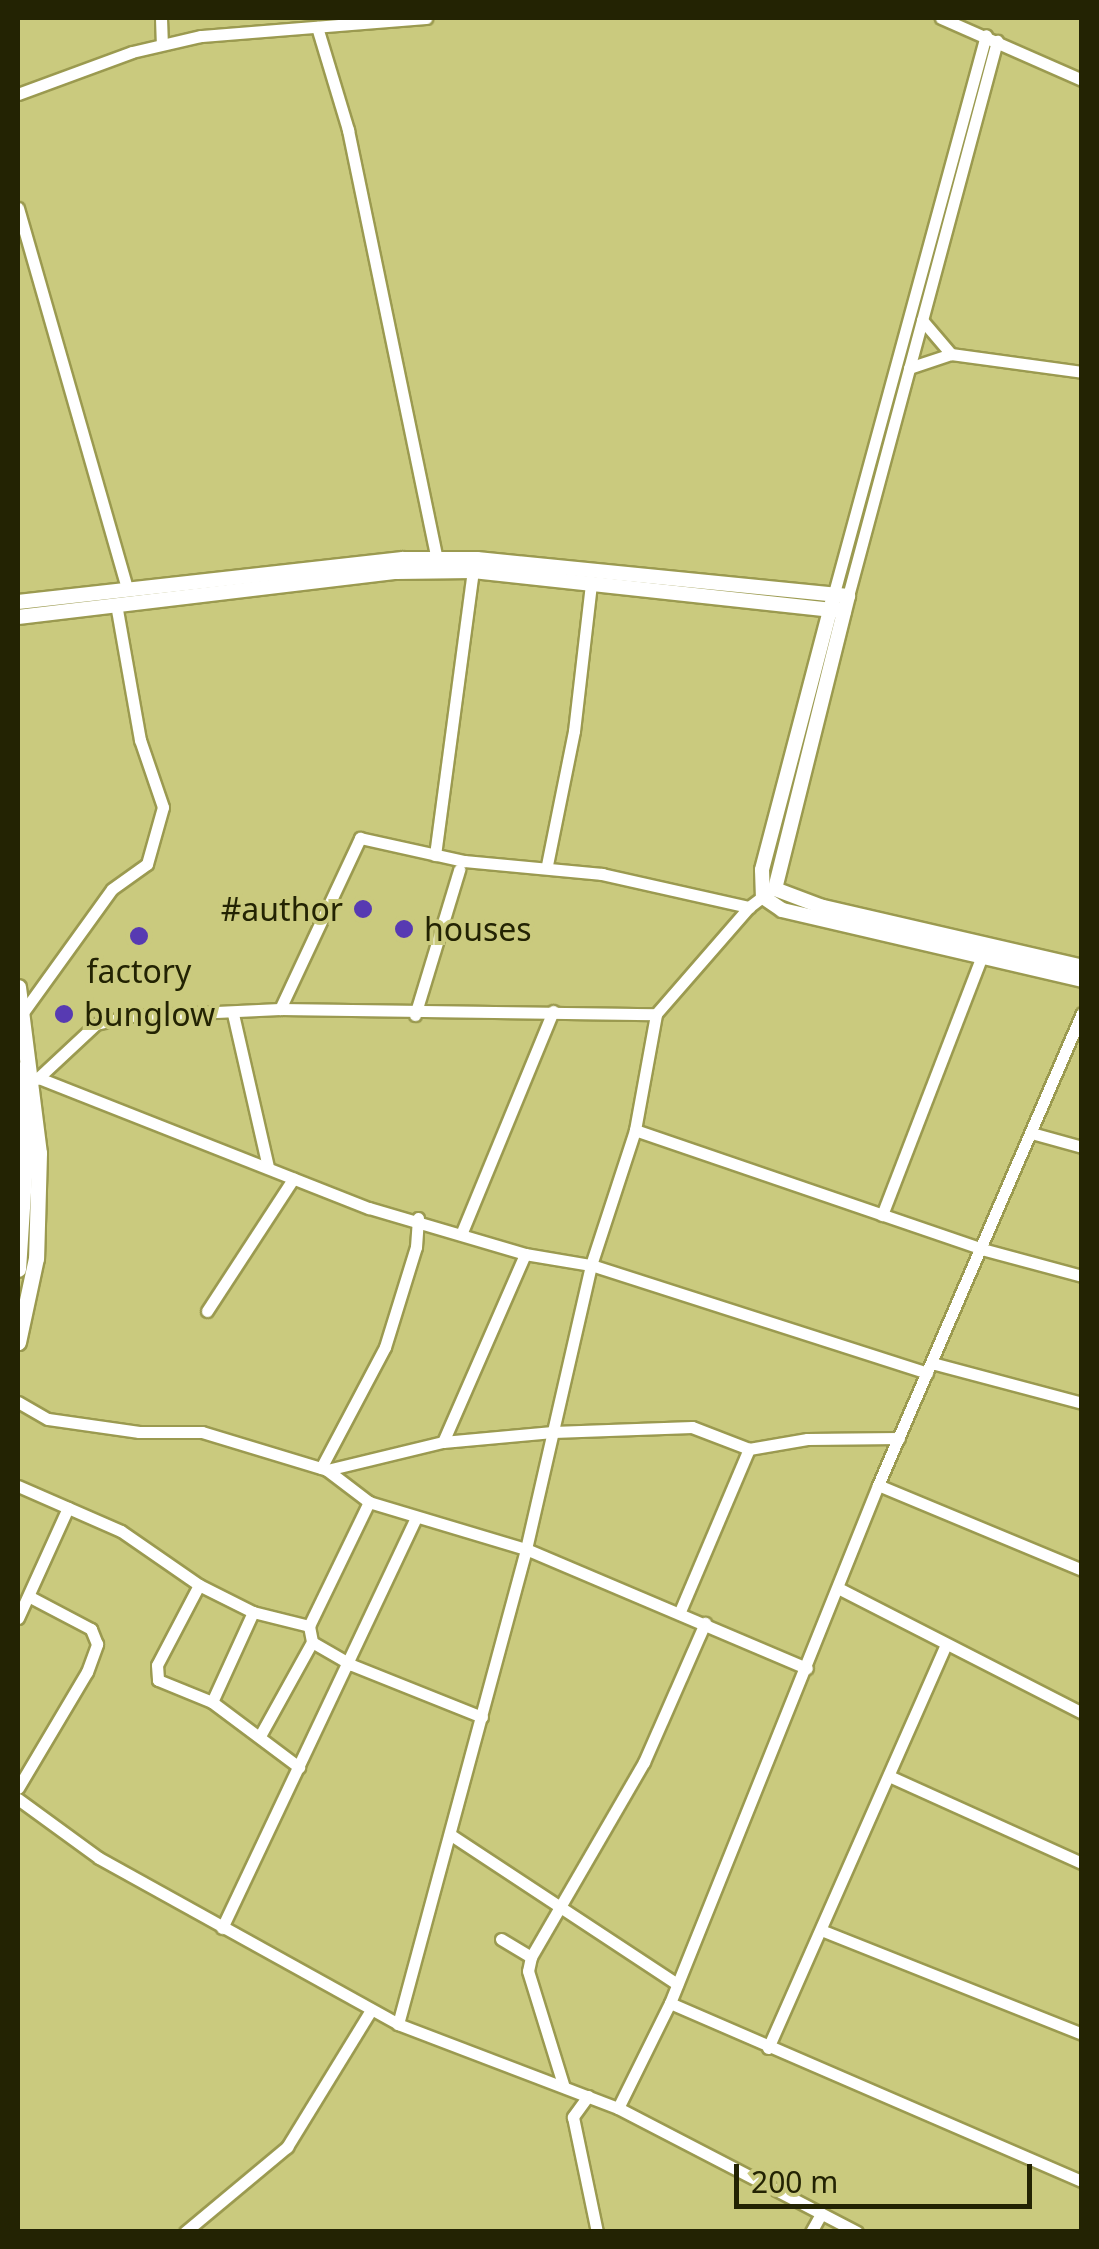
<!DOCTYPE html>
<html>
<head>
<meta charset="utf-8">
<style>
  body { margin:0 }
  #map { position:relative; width:1099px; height:2249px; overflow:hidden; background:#caca7e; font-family:"Noto Sans",sans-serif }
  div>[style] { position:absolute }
  .roads { filter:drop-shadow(2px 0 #9b9a50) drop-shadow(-2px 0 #9b9a50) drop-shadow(0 2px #9b9a50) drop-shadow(0 -2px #9b9a50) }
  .minor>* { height:11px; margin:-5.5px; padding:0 5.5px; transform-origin:5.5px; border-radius:5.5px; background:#fff }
  .tertiary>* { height:14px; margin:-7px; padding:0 7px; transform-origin:7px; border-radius:7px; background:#fff }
  .secondary>* { height:15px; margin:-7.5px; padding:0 7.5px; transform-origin:7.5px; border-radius:7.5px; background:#fff }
  .dots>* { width:28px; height:28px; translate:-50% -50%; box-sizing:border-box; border:5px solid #caca7e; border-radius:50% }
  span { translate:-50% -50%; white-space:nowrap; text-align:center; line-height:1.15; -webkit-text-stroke:8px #caca7e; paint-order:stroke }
  .poi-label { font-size:32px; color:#232303 }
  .right { translate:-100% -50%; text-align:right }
  .left { translate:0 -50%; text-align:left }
  .frame { position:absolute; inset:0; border:20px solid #232303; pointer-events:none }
  .scale { position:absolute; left:734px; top:2164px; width:298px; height:45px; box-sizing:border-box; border:5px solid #232303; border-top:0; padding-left:12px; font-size:30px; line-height:35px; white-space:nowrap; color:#232303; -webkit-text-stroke:8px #caca7e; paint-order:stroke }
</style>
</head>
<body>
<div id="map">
  <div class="roads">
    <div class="minor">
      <i style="left:161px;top:18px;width:26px;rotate:88deg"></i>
      <i style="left:941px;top:18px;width:154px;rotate:23.7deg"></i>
      <i style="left:317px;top:27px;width:108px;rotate:73.2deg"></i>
      <i style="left:348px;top:130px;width:438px;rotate:78.3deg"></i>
      <i style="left:18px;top:94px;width:121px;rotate:-20.2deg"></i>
      <i style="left:132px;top:52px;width:71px;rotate:-13.1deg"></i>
      <i style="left:201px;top:36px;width:226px;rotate:-4.6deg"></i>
      <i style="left:18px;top:208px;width:394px;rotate:74deg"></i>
      <i style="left:922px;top:320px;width:45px;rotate:49.5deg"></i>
      <i style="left:909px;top:368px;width:44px;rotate:-18.4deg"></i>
      <i style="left:951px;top:354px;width:132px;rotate:7.8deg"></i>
      <i style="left:834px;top:593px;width:578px;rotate:-74.76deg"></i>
      <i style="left:848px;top:596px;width:575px;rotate:-74.97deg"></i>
      <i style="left:435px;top:855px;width:287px;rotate:-82.4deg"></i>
      <i style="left:547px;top:865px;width:137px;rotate:-78.6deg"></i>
      <i style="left:574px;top:731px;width:149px;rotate:-83.4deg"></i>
      <i style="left:280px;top:1009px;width:189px;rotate:-64.9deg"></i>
      <i style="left:360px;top:838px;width:107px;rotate:12.5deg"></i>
      <i style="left:464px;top:861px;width:139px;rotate:5.4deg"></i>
      <i style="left:602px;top:874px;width:151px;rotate:12.7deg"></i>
      <i style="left:24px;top:1011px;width:150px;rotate:-54.2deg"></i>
      <i style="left:112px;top:889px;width:43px;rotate:-35.5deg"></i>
      <i style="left:147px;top:864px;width:59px;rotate:-74.3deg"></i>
      <i style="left:163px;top:807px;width:71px;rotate:-108.9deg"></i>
      <i style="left:140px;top:740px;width:138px;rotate:-100deg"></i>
      <i style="left:233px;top:1014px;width:157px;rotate:77.1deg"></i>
      <i style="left:415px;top:1015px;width:152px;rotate:-73.1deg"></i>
      <i style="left:37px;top:1079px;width:81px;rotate:-43deg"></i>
      <i style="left:96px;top:1024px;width:36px;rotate:-13deg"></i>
      <i style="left:131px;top:1016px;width:149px;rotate:-2.7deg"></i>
      <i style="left:280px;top:1009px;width:376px;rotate:0.8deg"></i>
      <i style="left:41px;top:1079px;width:352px;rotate:21.5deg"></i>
      <i style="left:369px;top:1208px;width:163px;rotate:16.4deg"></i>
      <i style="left:525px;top:1254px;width:67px;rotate:9.5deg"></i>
      <i style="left:591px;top:1265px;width:353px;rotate:17.8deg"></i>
      <i style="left:635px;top:1130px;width:367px;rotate:18.9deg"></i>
      <i style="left:982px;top:1249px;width:104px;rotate:15.1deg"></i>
      <i style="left:1035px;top:1134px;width:49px;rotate:15.5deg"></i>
      <i style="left:882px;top:1215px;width:275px;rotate:-68.9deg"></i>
      <i style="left:462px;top:1232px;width:239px;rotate:-67.6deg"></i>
      <i style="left:207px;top:1311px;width:158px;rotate:-56.9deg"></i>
      <i style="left:932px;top:1363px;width:155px;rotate:14.9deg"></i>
      <i style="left:18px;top:1402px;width:34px;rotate:30deg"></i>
      <i style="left:48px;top:1419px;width:92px;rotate:8.1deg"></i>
      <i style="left:139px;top:1432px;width:63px"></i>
      <i style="left:202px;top:1432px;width:131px;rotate:16.9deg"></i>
      <i style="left:327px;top:1470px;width:53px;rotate:37.3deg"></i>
      <i style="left:369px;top:1502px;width:164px;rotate:16.7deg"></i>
      <i style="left:526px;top:1549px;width:305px;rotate:23deg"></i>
      <i style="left:443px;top:1442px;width:205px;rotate:-66.4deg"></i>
      <i style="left:321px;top:1468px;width:137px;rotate:-62.1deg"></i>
      <i style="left:385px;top:1347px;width:105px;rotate:-72.8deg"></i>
      <i style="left:416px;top:1247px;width:29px;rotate:-86deg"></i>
      <i style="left:327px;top:1470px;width:119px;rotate:-13.6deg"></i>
      <i style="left:443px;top:1442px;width:110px;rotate:-5.2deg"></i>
      <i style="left:553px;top:1432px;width:139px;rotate:-2.1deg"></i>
      <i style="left:692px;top:1427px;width:61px;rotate:21.1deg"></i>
      <i style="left:749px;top:1449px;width:59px;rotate:-9.8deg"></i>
      <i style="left:807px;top:1439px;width:92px;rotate:-0.6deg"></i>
      <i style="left:878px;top:1485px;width:221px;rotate:22.6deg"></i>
      <i style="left:18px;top:1486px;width:112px;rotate:23.6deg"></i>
      <i style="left:121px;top:1531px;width:95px;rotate:34.7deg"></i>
      <i style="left:199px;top:1585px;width:60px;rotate:26.6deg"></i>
      <i style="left:253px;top:1612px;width:58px;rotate:14deg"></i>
      <i style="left:309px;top:1626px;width:16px;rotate:79deg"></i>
      <i style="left:312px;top:1642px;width:46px;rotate:29.9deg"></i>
      <i style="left:352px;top:1665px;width:140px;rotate:21.8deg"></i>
      <i style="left:199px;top:1585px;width:90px;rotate:117.7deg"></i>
      <i style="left:157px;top:1665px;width:15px;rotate:86deg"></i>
      <i style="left:158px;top:1680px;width:58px;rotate:22.2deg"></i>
      <i style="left:212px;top:1702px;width:109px;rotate:36.8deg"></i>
      <i style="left:840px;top:1589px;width:272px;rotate:27.1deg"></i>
      <i style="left:681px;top:1609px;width:174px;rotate:-67deg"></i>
      <i style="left:18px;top:1618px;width:121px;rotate:-65.6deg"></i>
      <i style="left:309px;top:1626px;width:138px;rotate:-64.2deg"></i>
      <i style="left:212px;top:1702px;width:99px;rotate:-65.5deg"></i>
      <i style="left:261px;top:1734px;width:105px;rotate:-61deg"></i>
      <i style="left:889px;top:1776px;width:212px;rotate:24.3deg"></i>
      <i style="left:18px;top:1788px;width:135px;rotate:-59.3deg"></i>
      <i style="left:87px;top:1672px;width:30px;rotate:-70deg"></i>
      <i style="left:97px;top:1644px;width:16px;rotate:-112deg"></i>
      <i style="left:91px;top:1629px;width:69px;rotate:-152.3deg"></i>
      <i style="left:18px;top:1799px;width:100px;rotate:36.1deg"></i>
      <i style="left:99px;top:1858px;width:342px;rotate:29deg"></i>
      <i style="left:398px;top:2024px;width:235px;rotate:20.9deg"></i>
      <i style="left:618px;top:2108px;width:269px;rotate:27.4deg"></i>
      <i style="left:451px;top:1835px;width:271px;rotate:33.4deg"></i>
      <i style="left:222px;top:1928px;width:454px;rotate:-64.7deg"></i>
      <i style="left:821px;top:1930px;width:281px;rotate:21.7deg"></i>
      <i style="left:501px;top:1939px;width:35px;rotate:31deg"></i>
      <i style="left:531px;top:1957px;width:14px;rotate:102deg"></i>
      <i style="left:528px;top:1971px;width:121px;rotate:72.8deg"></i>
      <i style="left:531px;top:1957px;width:225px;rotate:-59.9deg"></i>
      <i style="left:644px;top:1762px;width:152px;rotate:-66.3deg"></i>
      <i style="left:670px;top:2003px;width:449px;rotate:23.4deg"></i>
      <i style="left:398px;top:2024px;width:492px;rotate:-74.9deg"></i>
      <i style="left:526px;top:1549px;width:291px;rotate:-77.1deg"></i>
      <i style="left:591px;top:1265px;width:142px;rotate:-71.9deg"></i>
      <i style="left:635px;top:1130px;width:118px;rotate:-79.7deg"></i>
      <i style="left:656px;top:1014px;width:142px;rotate:-49deg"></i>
      <i style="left:749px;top:907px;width:25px;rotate:-37deg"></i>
      <i style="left:768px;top:2048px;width:439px;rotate:-66.2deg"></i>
      <i style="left:588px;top:2096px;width:26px;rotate:126deg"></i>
      <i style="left:573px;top:2117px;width:117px;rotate:78.2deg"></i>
      <i style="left:618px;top:2108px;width:117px;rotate:-63.7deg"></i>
      <i style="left:670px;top:2003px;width:558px;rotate:-68.12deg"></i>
      <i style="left:878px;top:1485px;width:514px;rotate:-66.63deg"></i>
      <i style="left:185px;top:2232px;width:133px;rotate:-39.8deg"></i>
      <i style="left:287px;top:2147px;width:161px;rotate:-58.5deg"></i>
      <i style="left:811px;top:2232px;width:21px;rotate:-61deg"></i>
    </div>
    <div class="tertiary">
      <i style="left:833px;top:599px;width:280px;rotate:104.7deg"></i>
      <i style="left:762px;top:870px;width:27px;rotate:88deg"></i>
      <i style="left:763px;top:897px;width:23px;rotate:34deg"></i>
      <i style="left:782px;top:910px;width:308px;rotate:13.1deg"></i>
      <i style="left:18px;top:602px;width:387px;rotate:-6.4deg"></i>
      <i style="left:403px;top:559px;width:74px"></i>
      <i style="left:477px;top:559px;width:373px;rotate:5.7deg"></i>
      <i style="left:848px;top:596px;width:302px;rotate:104deg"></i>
      <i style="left:775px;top:889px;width:51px;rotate:20.6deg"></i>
      <i style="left:823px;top:907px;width:266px;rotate:13deg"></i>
      <i style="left:18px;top:617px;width:381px;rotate:-6.8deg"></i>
      <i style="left:396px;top:572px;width:77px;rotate:-0.7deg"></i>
      <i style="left:473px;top:571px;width:373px;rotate:6.2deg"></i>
    </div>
    <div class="secondary">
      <i style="left:18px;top:987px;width:167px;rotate:82.8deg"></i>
      <i style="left:39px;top:1153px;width:105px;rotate:91.6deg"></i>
      <i style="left:36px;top:1258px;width:86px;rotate:102.1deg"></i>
      <i style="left:18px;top:1069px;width:92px;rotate:85.6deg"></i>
      <i style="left:25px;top:1161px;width:108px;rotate:93.7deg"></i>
    </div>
  </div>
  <div class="dots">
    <i style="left:363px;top:909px;background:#573ab2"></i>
    <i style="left:404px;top:929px;background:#573ab2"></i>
    <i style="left:139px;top:936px;background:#573ab2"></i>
    <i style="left:64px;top:1014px;background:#573ab2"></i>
  </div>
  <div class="poi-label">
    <span class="right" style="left:343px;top:909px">#author</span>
    <span class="left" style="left:424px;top:929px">houses</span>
    <span style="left:139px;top:971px">factory</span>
    <span class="left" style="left:84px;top:1014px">bunglow</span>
  </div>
  <div class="frame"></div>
  <div class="scale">200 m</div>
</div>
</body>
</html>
